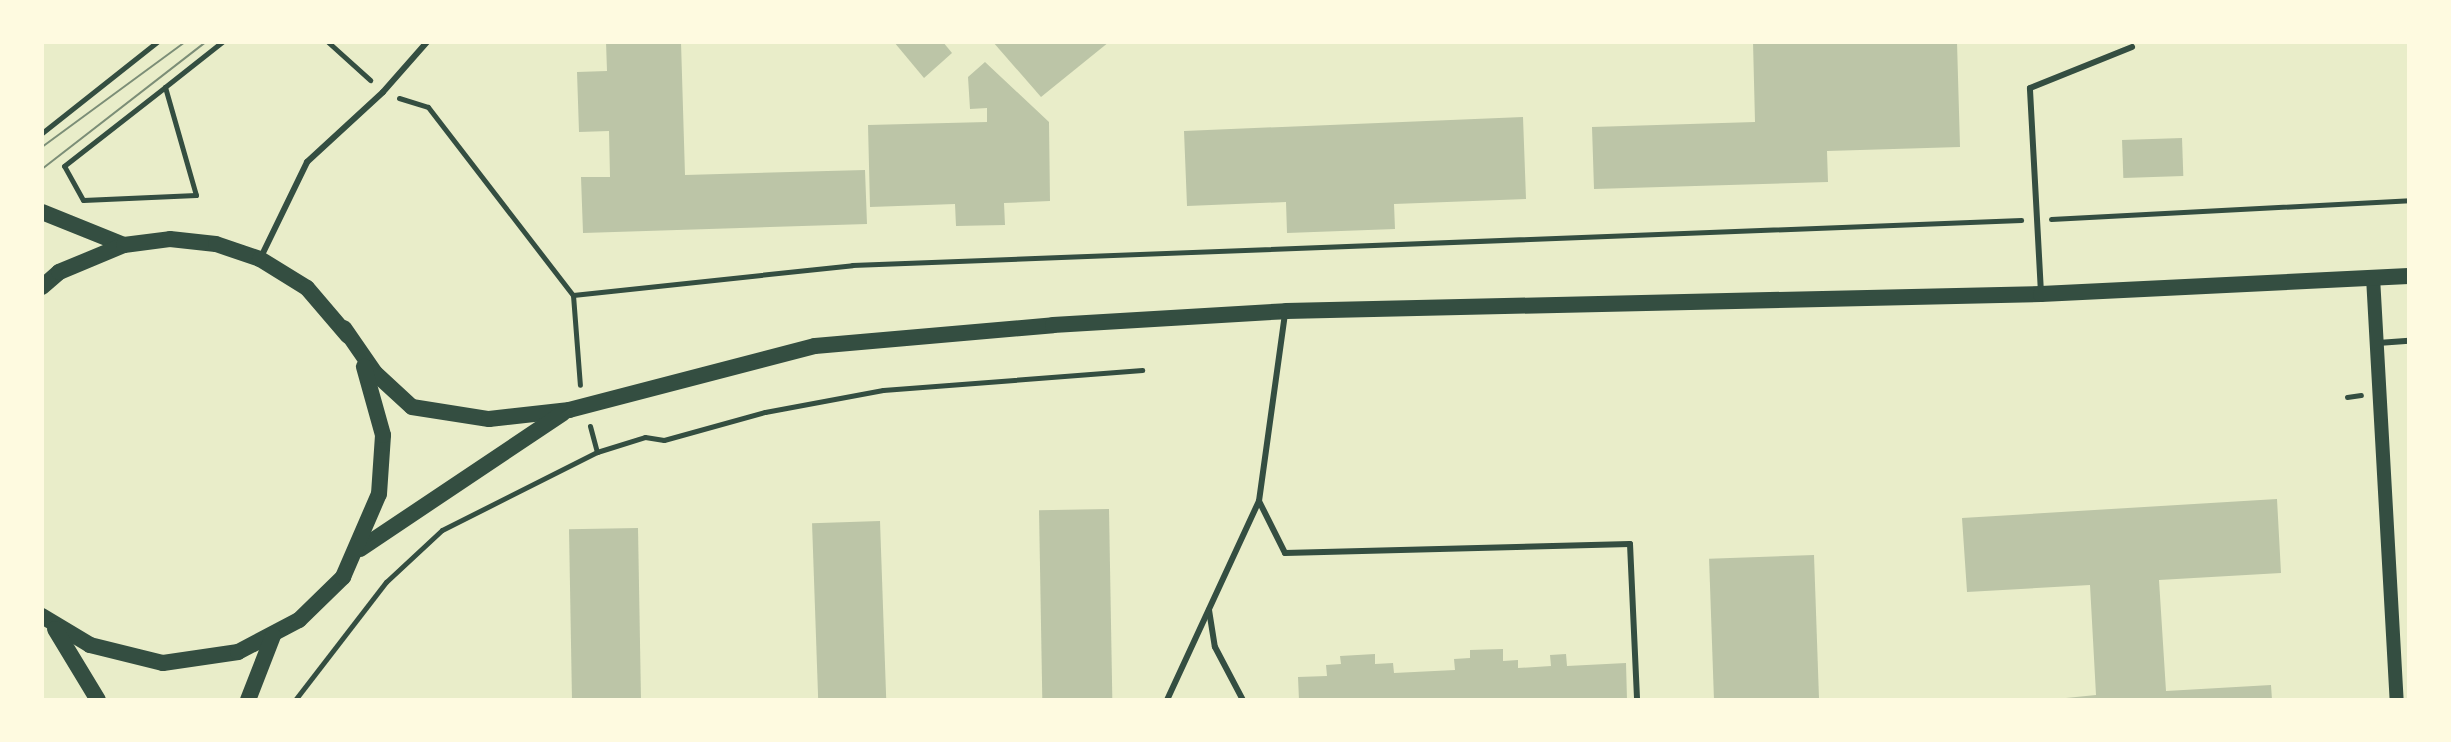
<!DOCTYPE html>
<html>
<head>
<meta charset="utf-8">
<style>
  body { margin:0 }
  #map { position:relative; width:2451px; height:742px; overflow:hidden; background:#e9edc9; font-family:"Work Sans",sans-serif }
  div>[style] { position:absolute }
  .building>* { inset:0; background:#bcc5a7; transform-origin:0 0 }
  .path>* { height:5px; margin:-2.5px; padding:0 2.5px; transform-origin:2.5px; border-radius:2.5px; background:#344e41 }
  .service>* { height:6px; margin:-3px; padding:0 3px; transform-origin:3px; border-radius:3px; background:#344e41 }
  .tertiary>* { height:14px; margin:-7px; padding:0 7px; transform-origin:7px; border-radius:7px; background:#344e41 }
  .secondary>* { height:16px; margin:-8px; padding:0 8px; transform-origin:8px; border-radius:8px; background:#344e41 }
  .tram>* { height:2px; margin:-1px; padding:0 1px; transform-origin:1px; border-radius:1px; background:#7c8e77 }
  span { translate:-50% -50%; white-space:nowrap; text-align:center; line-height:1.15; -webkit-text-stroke:7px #fefae0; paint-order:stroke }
  .frame { position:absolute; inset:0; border:44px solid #fefae0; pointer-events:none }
</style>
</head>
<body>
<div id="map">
  <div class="building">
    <i style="clip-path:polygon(606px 42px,681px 42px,685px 175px,865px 170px,867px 224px,583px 233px,581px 177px,610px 177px,609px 131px,579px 132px,577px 72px,607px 71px)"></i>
    <i style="clip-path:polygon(894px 42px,943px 42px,952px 53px,924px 78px)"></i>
    <i style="clip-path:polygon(993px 42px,1109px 42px,1041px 97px)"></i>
    <i style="clip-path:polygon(1753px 42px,1957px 42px,1960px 147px,1827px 151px,1828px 182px,1594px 189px,1592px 127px,1755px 122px)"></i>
    <i style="clip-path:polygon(985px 62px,1049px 122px,1050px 201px,1004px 203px,1005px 225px,956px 226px,955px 204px,870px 207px,868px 125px,987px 122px,987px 108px,970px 109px,968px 77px)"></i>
    <i style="clip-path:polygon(1523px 117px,1526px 199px,1394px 204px,1395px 229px,1287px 233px,1286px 202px,1187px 206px,1184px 131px)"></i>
    <i style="left:2182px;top:138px;width:38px;height:60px;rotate:88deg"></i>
    <i style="clip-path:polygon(2277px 499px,2281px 573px,2159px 580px,2166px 691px,2271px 685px,2272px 700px,2046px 700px,2096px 695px,2090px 585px,1967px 592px,1962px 518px)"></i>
    <i style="left:1109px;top:509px;width:191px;height:70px;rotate:89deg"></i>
    <i style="left:880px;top:521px;width:179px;height:68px;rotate:88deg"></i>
    <i style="left:638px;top:528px;width:172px;height:69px;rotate:89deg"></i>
    <i style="left:1814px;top:555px;width:145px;height:105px;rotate:88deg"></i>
    <i style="clip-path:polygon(1503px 649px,1503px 661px,1518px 660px,1518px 668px,1551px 666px,1550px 655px,1566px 654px,1567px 666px,1626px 663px,1627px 700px,1299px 700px,1298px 677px,1327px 676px,1326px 665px,1341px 664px,1340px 656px,1375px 654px,1375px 664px,1393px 663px,1394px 673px,1455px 670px,1454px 659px,1470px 658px,1470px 650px)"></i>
  </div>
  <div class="path">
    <i style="left:328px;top:42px;width:57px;rotate:42.1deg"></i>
    <i style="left:165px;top:87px;width:112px;rotate:74deg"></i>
    <i style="left:196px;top:195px;width:113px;rotate:177.5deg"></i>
    <i style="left:83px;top:200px;width:39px;rotate:-119deg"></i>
    <i style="left:64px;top:166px;width:128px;rotate:-38deg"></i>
    <i style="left:165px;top:87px;width:73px;rotate:-38.3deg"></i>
    <i style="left:399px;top:98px;width:30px;rotate:17deg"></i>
    <i style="left:428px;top:107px;width:237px;rotate:52.4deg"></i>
    <i style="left:573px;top:295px;width:90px;rotate:85.6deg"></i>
    <i style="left:42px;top:133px;width:147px;rotate:-38.4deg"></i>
    <i style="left:2051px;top:219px;width:359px;rotate:-3deg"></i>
    <i style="left:573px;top:295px;width:281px;rotate:-6.1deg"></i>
    <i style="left:852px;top:265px;width:1170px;rotate:-2.2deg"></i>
    <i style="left:2347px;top:397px;width:14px;rotate:-8deg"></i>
    <i style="left:590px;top:426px;width:27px;rotate:75deg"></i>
    <i style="left:295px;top:700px;width:149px;rotate:-52.4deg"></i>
    <i style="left:386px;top:582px;width:76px;rotate:-42.9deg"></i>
    <i style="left:442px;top:530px;width:174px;rotate:-26.7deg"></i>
    <i style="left:597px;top:452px;width:50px;rotate:-17.4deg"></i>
    <i style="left:645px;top:437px;width:19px;rotate:9deg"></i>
    <i style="left:664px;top:440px;width:105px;rotate:-15.5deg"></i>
    <i style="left:765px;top:412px;width:120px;rotate:-10.6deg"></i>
    <i style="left:883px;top:390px;width:260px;rotate:-4.4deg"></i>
  </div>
  <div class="service">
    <i style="left:260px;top:259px;width:108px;rotate:-64.1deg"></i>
    <i style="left:307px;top:162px;width:103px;rotate:-42.6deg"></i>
    <i style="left:383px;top:92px;width:67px;rotate:-48.7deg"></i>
    <i style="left:2041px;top:293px;width:205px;rotate:-93.1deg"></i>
    <i style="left:2030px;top:88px;width:110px;rotate:-21.9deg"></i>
    <i style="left:2378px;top:343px;width:31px;rotate:-4deg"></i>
    <i style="left:1259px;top:501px;width:58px;rotate:63.4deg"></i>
    <i style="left:1285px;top:553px;width:345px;rotate:-1.5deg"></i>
    <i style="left:1630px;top:544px;width:156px;rotate:87.4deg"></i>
    <i style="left:1209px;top:610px;width:37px;rotate:81deg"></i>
    <i style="left:1215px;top:647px;width:60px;rotate:62.2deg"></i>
    <i style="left:1167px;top:700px;width:219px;rotate:-65.2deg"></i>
    <i style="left:1259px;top:501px;width:190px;rotate:-82.1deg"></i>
  </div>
  <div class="tertiary">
    <i style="left:2373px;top:277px;width:424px;rotate:86.8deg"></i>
  </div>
  <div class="secondary">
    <i style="left:42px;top:212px;width:88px;rotate:21.9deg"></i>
    <i style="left:42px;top:287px;width:23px;rotate:-41deg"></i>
    <i style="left:59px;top:272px;width:70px;rotate:-22.6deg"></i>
    <i style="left:124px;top:245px;width:46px;rotate:-7.4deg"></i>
    <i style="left:170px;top:239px;width:46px;rotate:6.2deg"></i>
    <i style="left:216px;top:244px;width:46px;rotate:18.8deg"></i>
    <i style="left:260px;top:259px;width:55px;rotate:31.7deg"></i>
    <i style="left:307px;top:288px;width:63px;rotate:49.5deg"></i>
    <i style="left:344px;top:328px;width:55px;rotate:55.4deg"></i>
    <i style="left:375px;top:373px;width:50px;rotate:42.6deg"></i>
    <i style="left:412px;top:407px;width:78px;rotate:8.9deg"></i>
    <i style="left:489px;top:419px;width:81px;rotate:-6.4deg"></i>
    <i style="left:569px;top:410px;width:254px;rotate:-14.6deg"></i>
    <i style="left:815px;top:346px;width:239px;rotate:-5deg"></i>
    <i style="left:1053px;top:325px;width:233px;rotate:-3.4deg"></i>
    <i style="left:1286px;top:311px;width:755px;rotate:-1.29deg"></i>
    <i style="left:2041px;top:294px;width:368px;rotate:-2.8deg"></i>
    <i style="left:360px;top:549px;width:244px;rotate:-33.8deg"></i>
    <i style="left:42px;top:616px;width:56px;rotate:31.1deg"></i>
    <i style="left:90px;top:645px;width:75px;rotate:13.9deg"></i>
    <i style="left:163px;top:663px;width:76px;rotate:-8.3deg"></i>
    <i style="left:238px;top:652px;width:69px;rotate:-27.7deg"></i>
    <i style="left:299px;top:620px;width:62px;rotate:-44.3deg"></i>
    <i style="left:343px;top:577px;width:90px;rotate:-66.6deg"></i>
    <i style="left:379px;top:494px;width:59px;rotate:-86.1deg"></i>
    <i style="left:383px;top:435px;width:71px;rotate:-105.6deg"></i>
    <i style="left:55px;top:629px;width:83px;rotate:58.8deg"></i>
    <i style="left:248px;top:700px;width:69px;rotate:-68.7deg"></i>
  </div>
  <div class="tram">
    <i style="left:42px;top:147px;width:177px;rotate:-36.3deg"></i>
    <i style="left:42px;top:169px;width:207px;rotate:-37.8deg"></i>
  </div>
  <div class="frame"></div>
</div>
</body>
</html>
